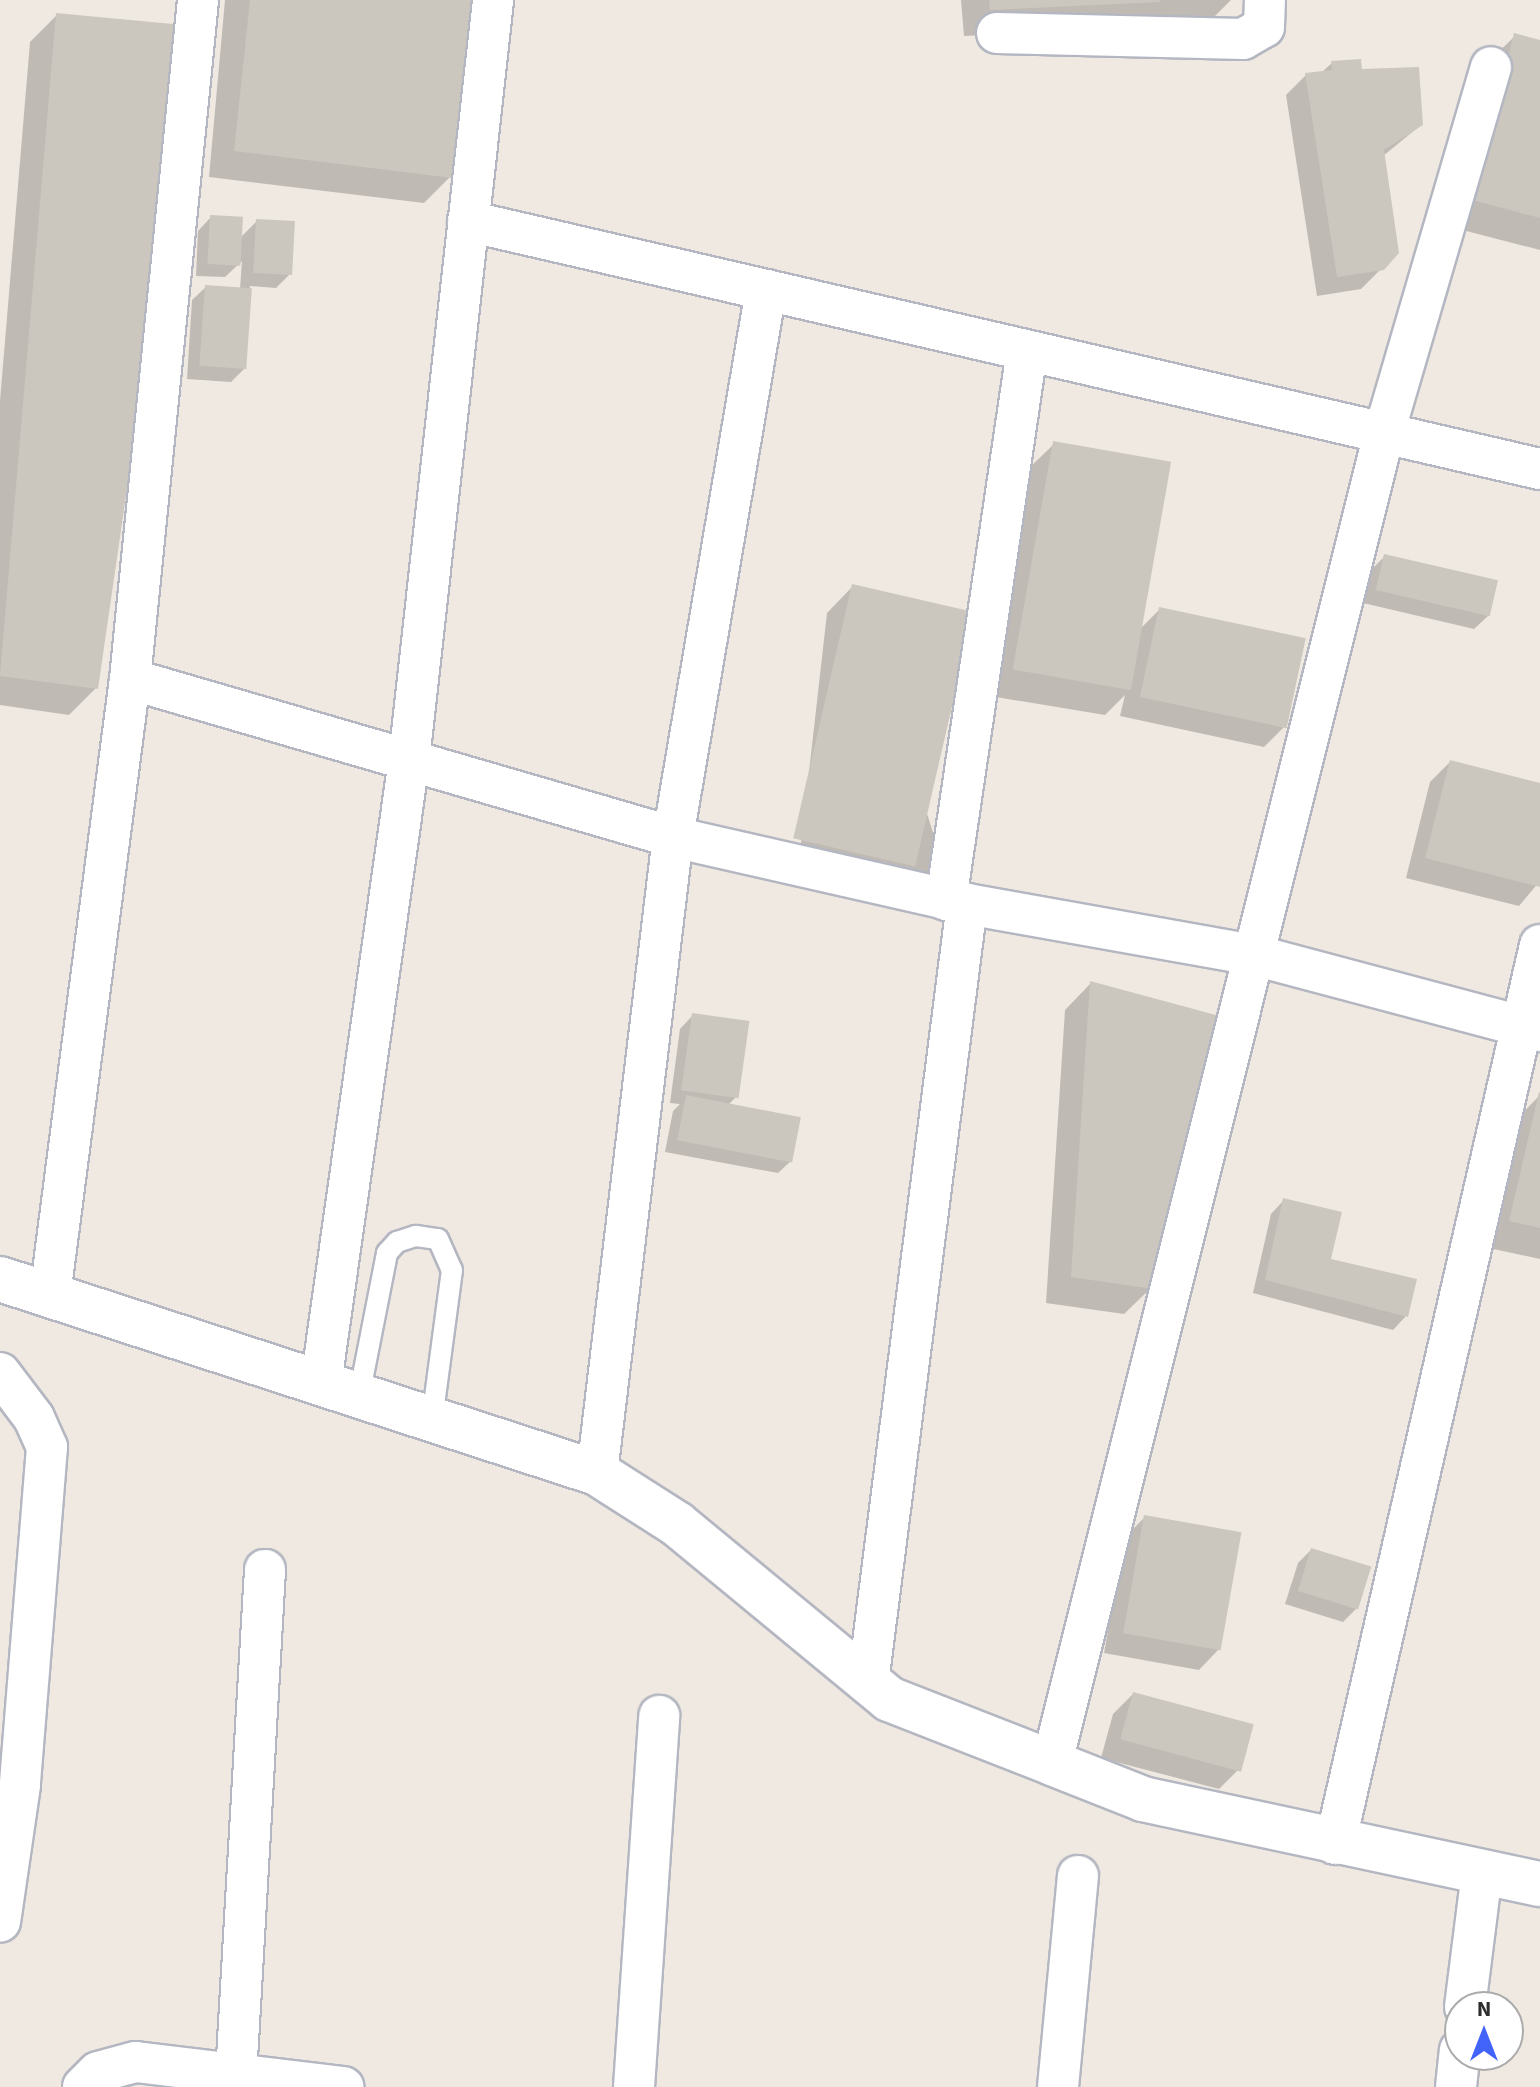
<!DOCTYPE html>
<html>
<head>
<meta charset="utf-8">
<style>
  body { margin:0 }
  #map { position:relative; width:1540px; height:2087px; overflow:hidden; background:#efe9e1; font-family:"Source Sans 3",sans-serif }
  div>[style] { position:absolute }
  .shadow>* { inset:0; background:#0003 }
  .building>* { inset:0; background:#cbc7bf; transform-origin:0 0 }
  .roads { filter:drop-shadow(2px 0 #b4b7c1) drop-shadow(-2px 0 #b4b7c1) drop-shadow(0 2px #b4b7c1) drop-shadow(0 -2px #b4b7c1) }
  .service>* { height:20px; margin:-10px; padding:0 10px; transform-origin:10px; border-radius:10px; background:#fff }
  .minor>* { height:40px; margin:-20px; padding:0 20px; transform-origin:20px; border-radius:20px; background:#fff }
  .tertiary>* { height:44px; margin:-22px; padding:0 22px; transform-origin:22px; border-radius:22px; background:#fff }
  span { translate:-50% -50%; white-space:nowrap; text-align:center; line-height:1.15; -webkit-text-stroke:6px #fff; paint-order:stroke }
  .north { position:absolute; left:1444px; top:1991px; width:80px; height:80px; box-sizing:border-box; background:#fff; border:2px solid #ababab; border-radius:50%; rotate:0deg; font-size:22px; font-weight:700; line-height:32px; text-align:center; color:#2e2e2e }
  .north::after { content:''; display:block; margin:auto; width:28px; height:36px; background:#4264fb; clip-path:polygon(50% 0,100% 100%,50% 72%,0 100%) }
</style>
</head>
<body>
<div id="map">
  <div class="shadow">
    <i style="clip-path:polygon(225px 0,478px 0,450px 177px,424px 203px,209px 177px)"></i>
    <i style="clip-path:polygon(961px 0,1231px 0,1206px 25px,964px 36px)"></i>
    <i style="clip-path:polygon(56px 16px,96px 688px,69px 715px,0 705px,0 401px,30px 42px)"></i>
    <i style="clip-path:polygon(1515px 36px,1540px 42px,1540px 250px,1447px 226px,1488px 62px)"></i>
    <i style="clip-path:polygon(1332px 63px,1421px 125px,1383px 156px,1382px 268px,1361px 289px,1317px 296px,1286px 95px,1306px 75px,1321px 73px)"></i>
    <i style="clip-path:polygon(211px 217px,240px 238px,257px 221px,289px 275px,276px 288px,250px 286px,244px 369px,231px 382px,187px 379px,192px 300px,206px 287px,240px 289px,242px 261px,225px 277px,196px 276px,198px 231px)"></i>
    <i style="clip-path:polygon(1054px 444px,1142px 627px,1160px 609px,1284px 727px,1264px 747px,1120px 716px,1125px 695px,1105px 715px,990px 696px,1027px 470px)"></i>
    <i style="clip-path:polygon(1384px 557px,1488px 616px,1474px 629px,1363px 603px,1371px 570px)"></i>
    <i style="clip-path:polygon(853px 586px,942px 860px,916px 886px,798px 869px,827px 613px)"></i>
    <i style="clip-path:polygon(1450px 762px,1540px 785px,1540px 881px,1519px 906px,1406px 878px,1430px 782px)"></i>
    <i style="clip-path:polygon(1091px 983px,1151px 1288px,1124px 1314px,1046px 1303px,1065px 1010px)"></i>
    <i style="clip-path:polygon(693px 1015px,737px 1096px,728px 1105px,792px 1160px,778px 1173px,665px 1152px,673px 1111px,680px 1104px,670px 1103px,680px 1029px)"></i>
    <i style="clip-path:polygon(1539px 1096px,1540px 1097px,1540px 1259px,1484px 1247px,1513px 1123px)"></i>
    <i style="clip-path:polygon(1284px 1200px,1329px 1260px,1406px 1316px,1393px 1330px,1253px 1293px,1271px 1214px)"></i>
    <i style="clip-path:polygon(1145px 1517px,1219px 1649px,1199px 1670px,1104px 1653px,1125px 1537px)"></i>
    <i style="clip-path:polygon(1311px 1550px,1357px 1608px,1343px 1622px,1285px 1604px,1298px 1563px)"></i>
    <i style="clip-path:polygon(1133px 1694px,1239px 1769px,1219px 1789px,1101px 1758px,1113px 1714px)"></i>
  </div>
  <div class="building">
    <i style="clip-path:polygon(250px 0,480px 0,452px 178px,234px 151px)"></i>
    <i style="clip-path:polygon(989px 0,1160px 0,1160px 2px,990px 10px)"></i>
    <i style="clip-path:polygon(56px 13px,194px 26px,98px 689px,0 676px)"></i>
    <i style="clip-path:polygon(1514px 33px,1540px 40px,1540px 218px,1472px 200px)"></i>
    <i style="clip-path:polygon(1361px 59px,1362px 69px,1419px 67px,1423px 125px,1384px 150px,1399px 253px,1384px 270px,1337px 277px,1305px 73px,1332px 70px,1331px 61px)"></i>
    <i style="left:210px;top:215px;width:33px;height:49px;rotate:3deg"></i>
    <i style="left:256px;top:219px;width:39px;height:54px;rotate:3deg"></i>
    <i style="left:205px;top:285px;width:47px;height:81px;rotate:4deg"></i>
    <i style="left:1053px;top:441px;width:120px;height:232px;rotate:10deg"></i>
    <i style="left:1384px;top:554px;width:117px;height:37px;rotate:13deg"></i>
    <i style="left:852px;top:584px;width:125px;height:261px;rotate:13deg"></i>
    <i style="left:1159px;top:607px;width:150px;height:92px;rotate:12deg"></i>
    <i style="clip-path:polygon(1450px 760px,1540px 783px,1540px 887px,1425px 858px)"></i>
    <i style="clip-path:polygon(1090px 981px,1227px 1018px,1153px 1289px,1071px 1277px)"></i>
    <i style="left:692px;top:1013px;width:58px;height:78px;rotate:8deg"></i>
    <i style="clip-path:polygon(1539px 1092px,1540px 1093px,1540px 1228px,1509px 1221px)"></i>
    <i style="left:686px;top:1095px;width:117px;height:46px;rotate:11deg"></i>
    <i style="clip-path:polygon(1283px 1198px,1342px 1212px,1331px 1259px,1417px 1279px,1408px 1317px,1265px 1280px)"></i>
    <i style="left:1144px;top:1515px;width:99px;height:120px;rotate:10deg"></i>
    <i style="left:1311px;top:1548px;width:63px;height:45px;rotate:17deg"></i>
    <i style="left:1133px;top:1692px;width:125px;height:49px;rotate:15deg"></i>
  </div>
  <div class="roads">
    <div class="service">
      <i style="left:359px;top:1396px;width:146px;rotate:-78.9deg"></i>
      <i style="left:387px;top:1253px;width:15px;rotate:-48deg"></i>
      <i style="left:397px;top:1242px;width:20px;rotate:-18deg"></i>
      <i style="left:416px;top:1236px;width:22px;rotate:8deg"></i>
      <i style="left:438px;top:1239px;width:34px;rotate:66deg"></i>
      <i style="left:452px;top:1270px;width:151px;rotate:97.6deg"></i>
    </div>
    <div class="minor">
      <i style="left:997px;top:33px;width:246px;rotate:1.4deg"></i>
      <i style="left:1243px;top:39px;width:24px;rotate:-30deg"></i>
      <i style="left:1264px;top:27px;width:27px;rotate:-88deg"></i>
      <i style="left:468px;top:221px;width:1100px;rotate:13.03deg"></i>
      <i style="left:130px;top:679px;width:566px;rotate:16.22deg"></i>
      <i style="left:673px;top:837px;width:302px;rotate:12.8deg"></i>
      <i style="left:967px;top:904px;width:784px;rotate:97.25deg"></i>
      <i style="left:946px;top:900px;width:555px;rotate:-81.61deg"></i>
      <i style="left:967px;top:904px;width:296px;rotate:10.1deg"></i>
      <i style="left:1258px;top:956px;width:292px;rotate:14.9deg"></i>
      <i style="left:50px;top:1295px;width:621px;rotate:-82.6deg"></i>
      <i style="left:130px;top:679px;width:682px;rotate:-84.28deg"></i>
      <i style="left:0;top:1373px;width:56px;rotate:52.9deg"></i>
      <i style="left:34px;top:1418px;width:32px;rotate:66deg"></i>
      <i style="left:47px;top:1447px;width:339px;rotate:94.6deg"></i>
      <i style="left:20px;top:1785px;width:138px;rotate:98.3deg"></i>
      <i style="left:321px;top:1383px;width:629px;rotate:-81.96deg"></i>
      <i style="left:409px;top:760px;width:765px;rotate:-83.69deg"></i>
      <i style="left:597px;top:1473px;width:641px;rotate:-83.19deg"></i>
      <i style="left:673px;top:837px;width:555px;rotate:-80.35deg"></i>
      <i style="left:1052px;top:1763px;width:1371px;rotate:-75.98deg"></i>
      <i style="left:1384px;top:433px;width:381px;rotate:-73.7deg"></i>
      <i style="left:1335px;top:1844px;width:922px;rotate:-77.15deg"></i>
      <i style="left:1465px;top:2007px;width:135px;rotate:-82.8deg"></i>
      <i style="left:236px;top:2076px;width:507px;rotate:-86.72deg"></i>
      <i style="left:83px;top:2087px;width:21px;rotate:-45deg"></i>
      <i style="left:98px;top:2072px;width:39px;rotate:-15deg"></i>
      <i style="left:136px;top:2062px;width:209px;rotate:6.9deg"></i>
      <i style="left:634px;top:2087px;width:372px;rotate:-86.1deg"></i>
      <i style="left:1058px;top:2087px;width:212px;rotate:-84.6deg"></i>
      <i style="left:1456px;top:2087px;width:37px;rotate:-84deg"></i>
    </div>
    <div class="tertiary">
      <i style="left:0;top:1279px;width:628px;rotate:18deg"></i>
      <i style="left:597px;top:1473px;width:95px;rotate:32.5deg"></i>
      <i style="left:677px;top:1524px;width:275px;rotate:39.5deg"></i>
      <i style="left:889px;top:1699px;width:175px;rotate:21.4deg"></i>
      <i style="left:1052px;top:1763px;width:98px;rotate:21.6deg"></i>
      <i style="left:1143px;top:1799px;width:406px;rotate:12.1deg"></i>
    </div>
  </div>
  <div class="north">N</div>
</div>
</body>
</html>
